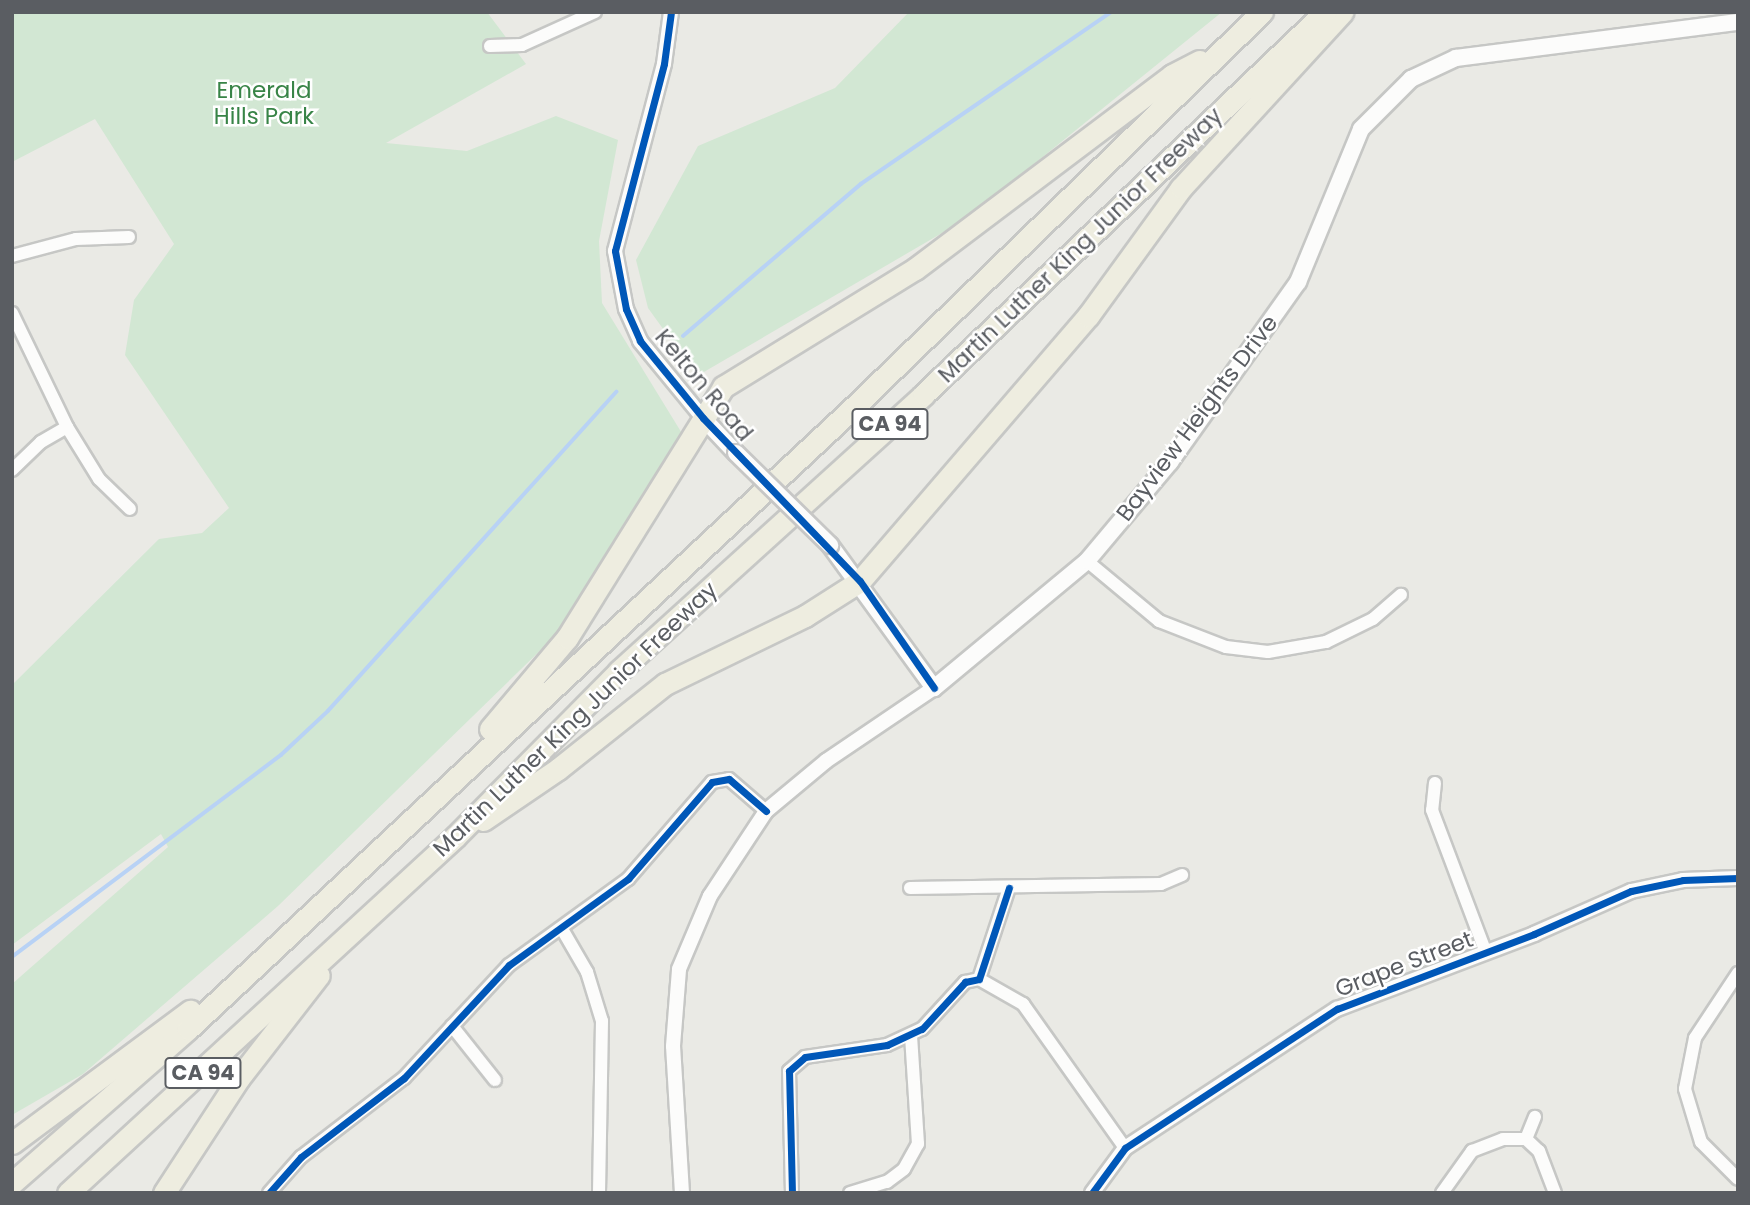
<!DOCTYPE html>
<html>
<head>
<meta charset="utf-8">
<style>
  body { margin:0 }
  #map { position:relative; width:1750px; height:1205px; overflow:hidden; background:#eaeae5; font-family:Poppins,sans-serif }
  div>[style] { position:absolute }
  .green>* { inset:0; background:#d2e7d3 }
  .stream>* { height:3.5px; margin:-1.75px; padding:0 1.75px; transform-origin:1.75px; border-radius:1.75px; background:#b8d2f5 }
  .roads { filter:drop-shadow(2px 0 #c6c7c5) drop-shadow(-2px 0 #c6c7c5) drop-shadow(0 2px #c6c7c5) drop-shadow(0 -2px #c6c7c5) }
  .minor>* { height:12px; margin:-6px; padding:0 6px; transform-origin:6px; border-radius:6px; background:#fcfcfb }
  .tertiary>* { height:14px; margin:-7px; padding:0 7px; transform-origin:7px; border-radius:7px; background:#fcfcfb }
  .secondary>* { height:16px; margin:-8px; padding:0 8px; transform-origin:8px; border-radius:8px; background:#fcfcfb }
  .motorway>* { height:21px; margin:-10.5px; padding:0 10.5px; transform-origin:10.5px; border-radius:10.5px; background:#eeede0 }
  .bridges { filter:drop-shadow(2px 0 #c7c7c6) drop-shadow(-2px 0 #c7c7c6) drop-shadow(0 2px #c7c7c6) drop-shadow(0 -2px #c7c7c6) }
  .secondary-bridge>* { height:16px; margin:-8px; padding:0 8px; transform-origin:8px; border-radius:8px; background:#fcfcfb }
  .cycleway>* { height:7px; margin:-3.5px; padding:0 3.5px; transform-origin:3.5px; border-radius:3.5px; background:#0057b8 }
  span { translate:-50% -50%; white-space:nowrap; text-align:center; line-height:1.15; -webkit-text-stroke:5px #fff; paint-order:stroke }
  .shield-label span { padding:2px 5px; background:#fff; border:2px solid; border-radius:5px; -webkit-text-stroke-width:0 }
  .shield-label { font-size:21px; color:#5a5d62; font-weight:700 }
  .park-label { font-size:23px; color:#388447 }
  .street-label { font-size:23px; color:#5a5d62 }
  .frame { position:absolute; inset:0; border:14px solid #5a5d62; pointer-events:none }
</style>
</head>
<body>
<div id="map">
  <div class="green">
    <i style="clip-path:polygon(12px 12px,487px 12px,526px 64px,386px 143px,467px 151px,556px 116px,618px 140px,599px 241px,602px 303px,683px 435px,553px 638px,278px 906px,83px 1074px,12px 1115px,12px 984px,168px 847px,161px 834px,12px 945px,12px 685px,159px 539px,202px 533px,229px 508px,125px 355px,134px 300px,174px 244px,95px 119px,12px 162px)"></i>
    <i style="clip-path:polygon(909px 12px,1222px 12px,966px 219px,697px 376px,648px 308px,636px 260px,698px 146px,835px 88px)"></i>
  </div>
  <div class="stream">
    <i style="left:683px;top:336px;width:234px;rotate:-40.5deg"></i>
    <i style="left:861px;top:184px;width:303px;rotate:-34.5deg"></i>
    <i style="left:12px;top:957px;width:336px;rotate:-36.9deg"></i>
    <i style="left:281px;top:755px;width:64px;rotate:-43.1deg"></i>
    <i style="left:328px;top:711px;width:430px;rotate:-47.9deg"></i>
  </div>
  <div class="roads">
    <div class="minor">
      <i style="left:490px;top:46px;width:32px;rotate:-2deg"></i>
      <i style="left:522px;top:45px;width:80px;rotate:-24.3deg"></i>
      <i style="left:12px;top:256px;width:66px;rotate:-14.9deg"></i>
      <i style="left:76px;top:239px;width:53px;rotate:-2.2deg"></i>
      <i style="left:12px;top:313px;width:127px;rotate:64.2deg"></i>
      <i style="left:67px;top:427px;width:61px;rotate:58.4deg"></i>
      <i style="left:99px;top:479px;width:43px;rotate:44.1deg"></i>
      <i style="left:12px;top:470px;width:40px;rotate:-44deg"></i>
      <i style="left:41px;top:442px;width:30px;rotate:-30deg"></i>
      <i style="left:1087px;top:561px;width:94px;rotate:39.8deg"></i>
      <i style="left:1159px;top:621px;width:72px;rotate:21.2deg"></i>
      <i style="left:1226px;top:647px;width:42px;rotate:6.8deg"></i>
      <i style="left:1268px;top:652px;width:59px;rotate:-9.8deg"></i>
      <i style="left:1326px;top:642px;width:52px;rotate:-26.1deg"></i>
      <i style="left:1373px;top:619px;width:37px;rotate:-41deg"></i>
      <i style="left:1435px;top:783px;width:27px;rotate:96deg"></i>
      <i style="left:1432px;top:810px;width:153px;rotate:69.3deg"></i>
      <i style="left:910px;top:888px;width:251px;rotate:-0.9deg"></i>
      <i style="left:1161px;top:884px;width:23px;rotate:-23deg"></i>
      <i style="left:562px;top:929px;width:50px;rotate:59.8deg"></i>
      <i style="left:587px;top:972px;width:51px;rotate:73deg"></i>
      <i style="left:602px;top:1021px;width:172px;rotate:91deg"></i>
      <i style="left:1738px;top:973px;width:78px;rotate:123.5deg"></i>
      <i style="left:1695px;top:1038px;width:52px;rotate:101.1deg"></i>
      <i style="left:1685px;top:1089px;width:55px;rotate:73.2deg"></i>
      <i style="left:1701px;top:1142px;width:52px;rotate:45deg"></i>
      <i style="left:979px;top:979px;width:51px;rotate:29.6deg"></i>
      <i style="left:1023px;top:1004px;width:176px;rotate:54.7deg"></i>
      <i style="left:452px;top:1026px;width:69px;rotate:51.5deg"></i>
      <i style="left:1526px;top:1139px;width:18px;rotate:43deg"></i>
      <i style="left:1539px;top:1151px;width:45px;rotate:69.1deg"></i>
      <i style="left:1526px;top:1139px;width:24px;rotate:-68deg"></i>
      <i style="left:269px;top:1193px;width:48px;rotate:-48.4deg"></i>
      <i style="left:301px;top:1157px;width:130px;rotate:-37.5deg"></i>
      <i style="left:404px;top:1078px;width:154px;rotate:-47.1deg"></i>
      <i style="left:509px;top:965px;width:147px;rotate:-35.9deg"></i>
      <i style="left:628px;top:879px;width:128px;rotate:-49.1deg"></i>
      <i style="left:712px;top:782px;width:17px;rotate:-10deg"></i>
      <i style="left:729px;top:779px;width:49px;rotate:40.9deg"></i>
      <i style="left:792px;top:1193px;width:122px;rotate:-91.4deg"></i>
      <i style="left:789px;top:1071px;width:21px;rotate:-41deg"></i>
      <i style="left:805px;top:1057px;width:83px;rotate:-8.3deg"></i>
      <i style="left:887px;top:1045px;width:38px;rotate:-25deg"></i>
      <i style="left:922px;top:1029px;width:64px;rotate:-47.5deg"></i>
      <i style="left:965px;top:982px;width:14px;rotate:-12deg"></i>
      <i style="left:979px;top:979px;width:96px;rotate:-71.8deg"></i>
      <i style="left:850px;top:1193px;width:39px;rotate:-17deg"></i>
      <i style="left:887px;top:1182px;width:21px;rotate:-37deg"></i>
      <i style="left:904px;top:1169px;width:29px;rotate:-61deg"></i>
      <i style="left:918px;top:1144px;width:108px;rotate:-93.7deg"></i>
      <i style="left:1442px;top:1193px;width:52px;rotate:-54.5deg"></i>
      <i style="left:1472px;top:1151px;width:33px;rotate:-21deg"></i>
      <i style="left:1503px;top:1139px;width:23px"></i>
    </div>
    <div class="tertiary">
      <i style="left:671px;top:12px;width:52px;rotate:97.7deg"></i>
      <i style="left:664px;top:64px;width:193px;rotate:104.7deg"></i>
      <i style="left:615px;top:251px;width:59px;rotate:79.3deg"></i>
      <i style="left:626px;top:309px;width:35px;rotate:66deg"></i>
      <i style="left:640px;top:341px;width:99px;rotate:50.7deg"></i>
      <i style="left:682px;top:1193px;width:147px;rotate:-93.5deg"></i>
      <i style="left:673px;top:1046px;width:77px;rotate:-85.5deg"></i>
      <i style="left:679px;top:969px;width:79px;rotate:-67deg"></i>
      <i style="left:710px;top:896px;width:102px;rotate:-56.6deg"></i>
      <i style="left:766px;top:811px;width:78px;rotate:-39.8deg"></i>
      <i style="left:826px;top:761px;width:130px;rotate:-34.1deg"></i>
      <i style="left:1092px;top:1193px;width:56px;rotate:-53.7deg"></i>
      <i style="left:1125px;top:1148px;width:254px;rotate:-33.3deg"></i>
      <i style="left:1337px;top:1009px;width:211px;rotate:-20.8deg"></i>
      <i style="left:1534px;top:934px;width:106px;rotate:-23.9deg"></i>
      <i style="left:1631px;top:891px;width:53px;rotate:-11.9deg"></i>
      <i style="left:1683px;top:880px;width:55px;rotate:-2.1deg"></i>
    </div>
    <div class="secondary">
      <i style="left:703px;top:418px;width:48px;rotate:46.7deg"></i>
      <i style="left:830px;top:545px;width:177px;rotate:54deg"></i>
      <i style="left:934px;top:688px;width:199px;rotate:-39.7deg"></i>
      <i style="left:1087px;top:561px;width:129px;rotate:-50deg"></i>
      <i style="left:1170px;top:462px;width:221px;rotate:-54.6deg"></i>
      <i style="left:1298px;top:282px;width:165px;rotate:-67.6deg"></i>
      <i style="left:1361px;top:129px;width:71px;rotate:-45deg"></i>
      <i style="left:1411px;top:79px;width:50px;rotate:-25deg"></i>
      <i style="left:1456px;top:58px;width:284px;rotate:-7.3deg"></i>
    </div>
    <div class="motorway">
      <i style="left:490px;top:729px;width:119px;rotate:-49.8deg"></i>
      <i style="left:567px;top:638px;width:296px;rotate:-58.1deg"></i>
      <i style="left:723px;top:387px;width:225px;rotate:-31.6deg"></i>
      <i style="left:915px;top:269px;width:322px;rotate:-37deg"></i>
      <i style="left:1172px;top:75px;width:31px;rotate:-27deg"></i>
      <i style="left:483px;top:820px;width:91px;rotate:-34.2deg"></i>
      <i style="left:558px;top:769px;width:137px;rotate:-38.5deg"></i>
      <i style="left:665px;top:684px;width:156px;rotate:-25.9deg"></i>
      <i style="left:805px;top:616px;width:65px;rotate:-32.5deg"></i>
      <i style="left:860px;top:581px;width:350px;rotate:-49.3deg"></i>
      <i style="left:1088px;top:316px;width:158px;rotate:-54deg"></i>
      <i style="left:1181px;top:188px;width:239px;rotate:-47.5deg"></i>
      <i style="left:12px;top:1143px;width:222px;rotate:-36.6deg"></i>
      <i style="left:12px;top:1183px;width:234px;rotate:-41.2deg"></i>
      <i style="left:188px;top:1029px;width:914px;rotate:-43.05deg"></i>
      <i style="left:856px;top:405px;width:565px;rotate:-44.07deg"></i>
      <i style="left:68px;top:1193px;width:527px;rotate:-42.62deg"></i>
      <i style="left:456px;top:836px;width:232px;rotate:-45.3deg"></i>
      <i style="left:619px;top:671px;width:412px;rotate:-42.2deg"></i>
      <i style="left:924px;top:394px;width:554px;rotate:-43.61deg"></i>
      <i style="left:164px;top:1193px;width:137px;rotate:-56.9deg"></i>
      <i style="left:239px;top:1078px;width:130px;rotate:-52.2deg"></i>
    </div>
  </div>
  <div class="bridges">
    <div class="secondary-bridge">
      <i style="left:736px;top:453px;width:132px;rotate:44.4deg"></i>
    </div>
  </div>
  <div class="cycleway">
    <i style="left:671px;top:12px;width:52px;rotate:97.7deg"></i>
    <i style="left:664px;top:64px;width:193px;rotate:104.7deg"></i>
    <i style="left:615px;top:251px;width:59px;rotate:79.3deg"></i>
    <i style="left:626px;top:309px;width:35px;rotate:66deg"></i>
    <i style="left:640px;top:341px;width:99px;rotate:50.7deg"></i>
    <i style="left:703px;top:418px;width:226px;rotate:46.1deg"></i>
    <i style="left:860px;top:581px;width:130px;rotate:55.3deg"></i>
    <i style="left:269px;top:1193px;width:48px;rotate:-48.4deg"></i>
    <i style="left:301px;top:1157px;width:130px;rotate:-37.5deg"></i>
    <i style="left:404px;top:1078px;width:154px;rotate:-47.1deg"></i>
    <i style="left:509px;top:965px;width:147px;rotate:-35.9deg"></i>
    <i style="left:628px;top:879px;width:128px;rotate:-49.1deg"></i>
    <i style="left:712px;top:782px;width:17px;rotate:-10deg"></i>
    <i style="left:729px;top:779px;width:49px;rotate:40.9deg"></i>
    <i style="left:792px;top:1193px;width:122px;rotate:-91.4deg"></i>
    <i style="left:789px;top:1071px;width:21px;rotate:-41deg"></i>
    <i style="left:805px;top:1057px;width:83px;rotate:-8.3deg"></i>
    <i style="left:887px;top:1045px;width:38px;rotate:-25deg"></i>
    <i style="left:922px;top:1029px;width:64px;rotate:-47.5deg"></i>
    <i style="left:965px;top:982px;width:14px;rotate:-12deg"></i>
    <i style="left:979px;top:979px;width:96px;rotate:-71.8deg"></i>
    <i style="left:1092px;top:1193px;width:56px;rotate:-53.7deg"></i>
    <i style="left:1125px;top:1148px;width:254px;rotate:-33.3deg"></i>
    <i style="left:1337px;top:1009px;width:211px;rotate:-20.8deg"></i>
    <i style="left:1534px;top:934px;width:106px;rotate:-23.9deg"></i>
    <i style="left:1631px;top:891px;width:53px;rotate:-11.9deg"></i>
    <i style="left:1683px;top:880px;width:55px;rotate:-2.1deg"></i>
  </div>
  <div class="shield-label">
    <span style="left:890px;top:424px">CA 94</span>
    <span style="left:203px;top:1073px">CA 94</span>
  </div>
  <div class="park-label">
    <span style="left:264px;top:103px">Emerald<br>Hills Park</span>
  </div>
  <div class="street-label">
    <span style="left:1080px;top:245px;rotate:-44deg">Martin Luther King Junior Freeway</span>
    <span style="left:704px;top:385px;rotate:50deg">Kelton Road</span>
    <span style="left:1197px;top:418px;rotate:-53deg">Bayview Heights Drive</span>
    <span style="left:575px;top:719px;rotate:-44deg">Martin Luther King Junior Freeway</span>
    <span style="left:1404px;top:964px;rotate:-21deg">Grape Street</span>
  </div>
  <div class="frame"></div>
</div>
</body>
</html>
